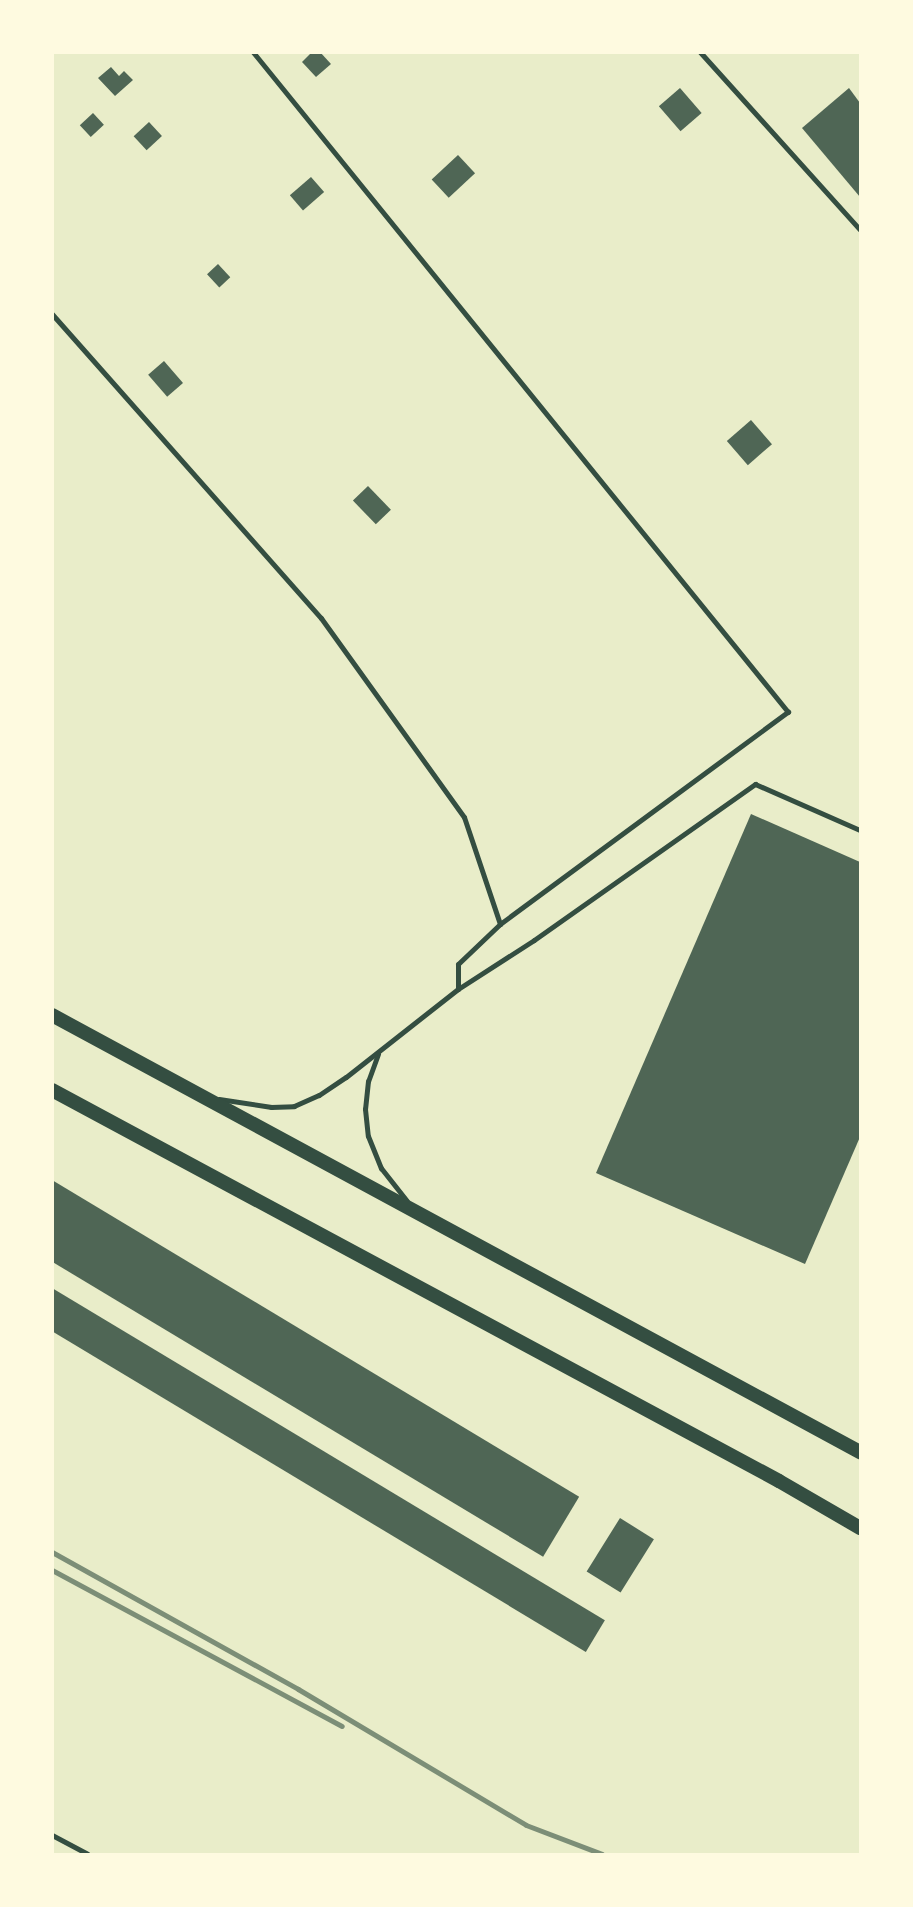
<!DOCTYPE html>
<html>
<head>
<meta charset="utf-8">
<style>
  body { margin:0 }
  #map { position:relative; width:913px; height:1907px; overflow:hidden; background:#e9edc9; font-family:"Source Sans 3",sans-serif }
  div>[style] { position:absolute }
  .building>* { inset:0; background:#4f6655; transform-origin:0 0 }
  .service>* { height:5px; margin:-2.5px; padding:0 2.5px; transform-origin:2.5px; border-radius:2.5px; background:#344e41 }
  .secondary>* { height:14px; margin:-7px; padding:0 7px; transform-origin:7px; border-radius:7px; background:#344e41 }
  .rail>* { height:5px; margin:-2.5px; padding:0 2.5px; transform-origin:2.5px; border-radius:2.5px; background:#7c8e77 }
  span { translate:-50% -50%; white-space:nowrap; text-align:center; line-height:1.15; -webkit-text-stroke:6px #fefae0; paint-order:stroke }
  .frame { position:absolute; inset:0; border:54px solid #fefae0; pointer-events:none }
</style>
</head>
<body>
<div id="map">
  <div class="building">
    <i style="clip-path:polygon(312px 52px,320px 52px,331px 64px,316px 77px,302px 62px)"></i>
    <i style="clip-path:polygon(111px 67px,119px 76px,124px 71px,133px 80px,115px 96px,98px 78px)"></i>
    <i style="left:680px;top:88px;width:33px;height:28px;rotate:49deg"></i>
    <i style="clip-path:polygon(849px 88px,860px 103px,860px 197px,802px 128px)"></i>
    <i style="left:93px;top:113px;width:16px;height:18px;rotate:47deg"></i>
    <i style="left:149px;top:122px;width:19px;height:21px;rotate:47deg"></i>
    <i style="left:458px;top:155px;width:25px;height:36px;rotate:47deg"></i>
    <i style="left:311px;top:177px;width:20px;height:28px;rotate:49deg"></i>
    <i style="left:218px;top:264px;width:18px;height:15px;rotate:47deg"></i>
    <i style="left:164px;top:361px;width:29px;height:21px;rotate:49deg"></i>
    <i style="left:751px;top:420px;width:32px;height:32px;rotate:49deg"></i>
    <i style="left:368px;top:486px;width:33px;height:21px;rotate:46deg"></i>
    <i style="clip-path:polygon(751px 814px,860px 862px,860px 1137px,805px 1264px,596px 1173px)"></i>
    <i style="left:52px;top:1180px;width:615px;height:70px;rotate:31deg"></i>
    <i style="left:52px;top:1288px;width:645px;height:37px;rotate:31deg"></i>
    <i style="left:620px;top:1518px;width:40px;height:63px;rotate:32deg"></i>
  </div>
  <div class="service">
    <i style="left:700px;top:52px;width:239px;rotate:48deg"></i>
    <i style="left:52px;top:314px;width:406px;rotate:48.5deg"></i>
    <i style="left:321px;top:618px;width:245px;rotate:54.3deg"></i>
    <i style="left:464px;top:817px;width:113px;rotate:71.4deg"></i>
    <i style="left:458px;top:989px;width:90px;rotate:-32.8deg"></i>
    <i style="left:534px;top:940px;width:271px;rotate:-35.2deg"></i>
    <i style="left:755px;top:784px;width:115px;rotate:23.7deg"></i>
    <i style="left:378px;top:1054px;width:29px;rotate:110deg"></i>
    <i style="left:368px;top:1081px;width:28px;rotate:96deg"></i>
    <i style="left:365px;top:1109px;width:27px;rotate:84deg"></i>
    <i style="left:368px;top:1136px;width:35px;rotate:68deg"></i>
    <i style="left:381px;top:1168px;width:42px;rotate:51.8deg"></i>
    <i style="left:219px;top:1099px;width:53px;rotate:8.7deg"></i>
    <i style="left:271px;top:1107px;width:23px;rotate:-2deg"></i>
    <i style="left:294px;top:1106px;width:27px;rotate:-24deg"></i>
    <i style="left:319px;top:1095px;width:32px;rotate:-34deg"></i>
    <i style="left:346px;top:1077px;width:142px;rotate:-38.2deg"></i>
    <i style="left:458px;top:989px;width:25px;rotate:-90deg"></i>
    <i style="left:458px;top:964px;width:58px;rotate:-43.6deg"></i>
    <i style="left:500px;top:924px;width:358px;rotate:-36.4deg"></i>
    <i style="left:788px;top:712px;width:850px;rotate:-129.03deg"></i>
    <i style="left:52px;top:1835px;width:40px;rotate:28deg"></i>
  </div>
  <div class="secondary">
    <i style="left:52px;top:1015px;width:919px;rotate:28.41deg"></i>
    <i style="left:52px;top:1090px;width:825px;rotate:28.27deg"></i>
    <i style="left:779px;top:1481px;width:94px;rotate:30.1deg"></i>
  </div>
  <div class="rail">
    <i style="left:52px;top:1552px;width:282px;rotate:29.1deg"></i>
    <i style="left:298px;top:1689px;width:265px;rotate:30.8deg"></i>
    <i style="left:526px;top:1825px;width:81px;rotate:20.9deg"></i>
    <i style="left:52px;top:1570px;width:329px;rotate:28.3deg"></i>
  </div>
  <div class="frame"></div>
</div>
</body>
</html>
